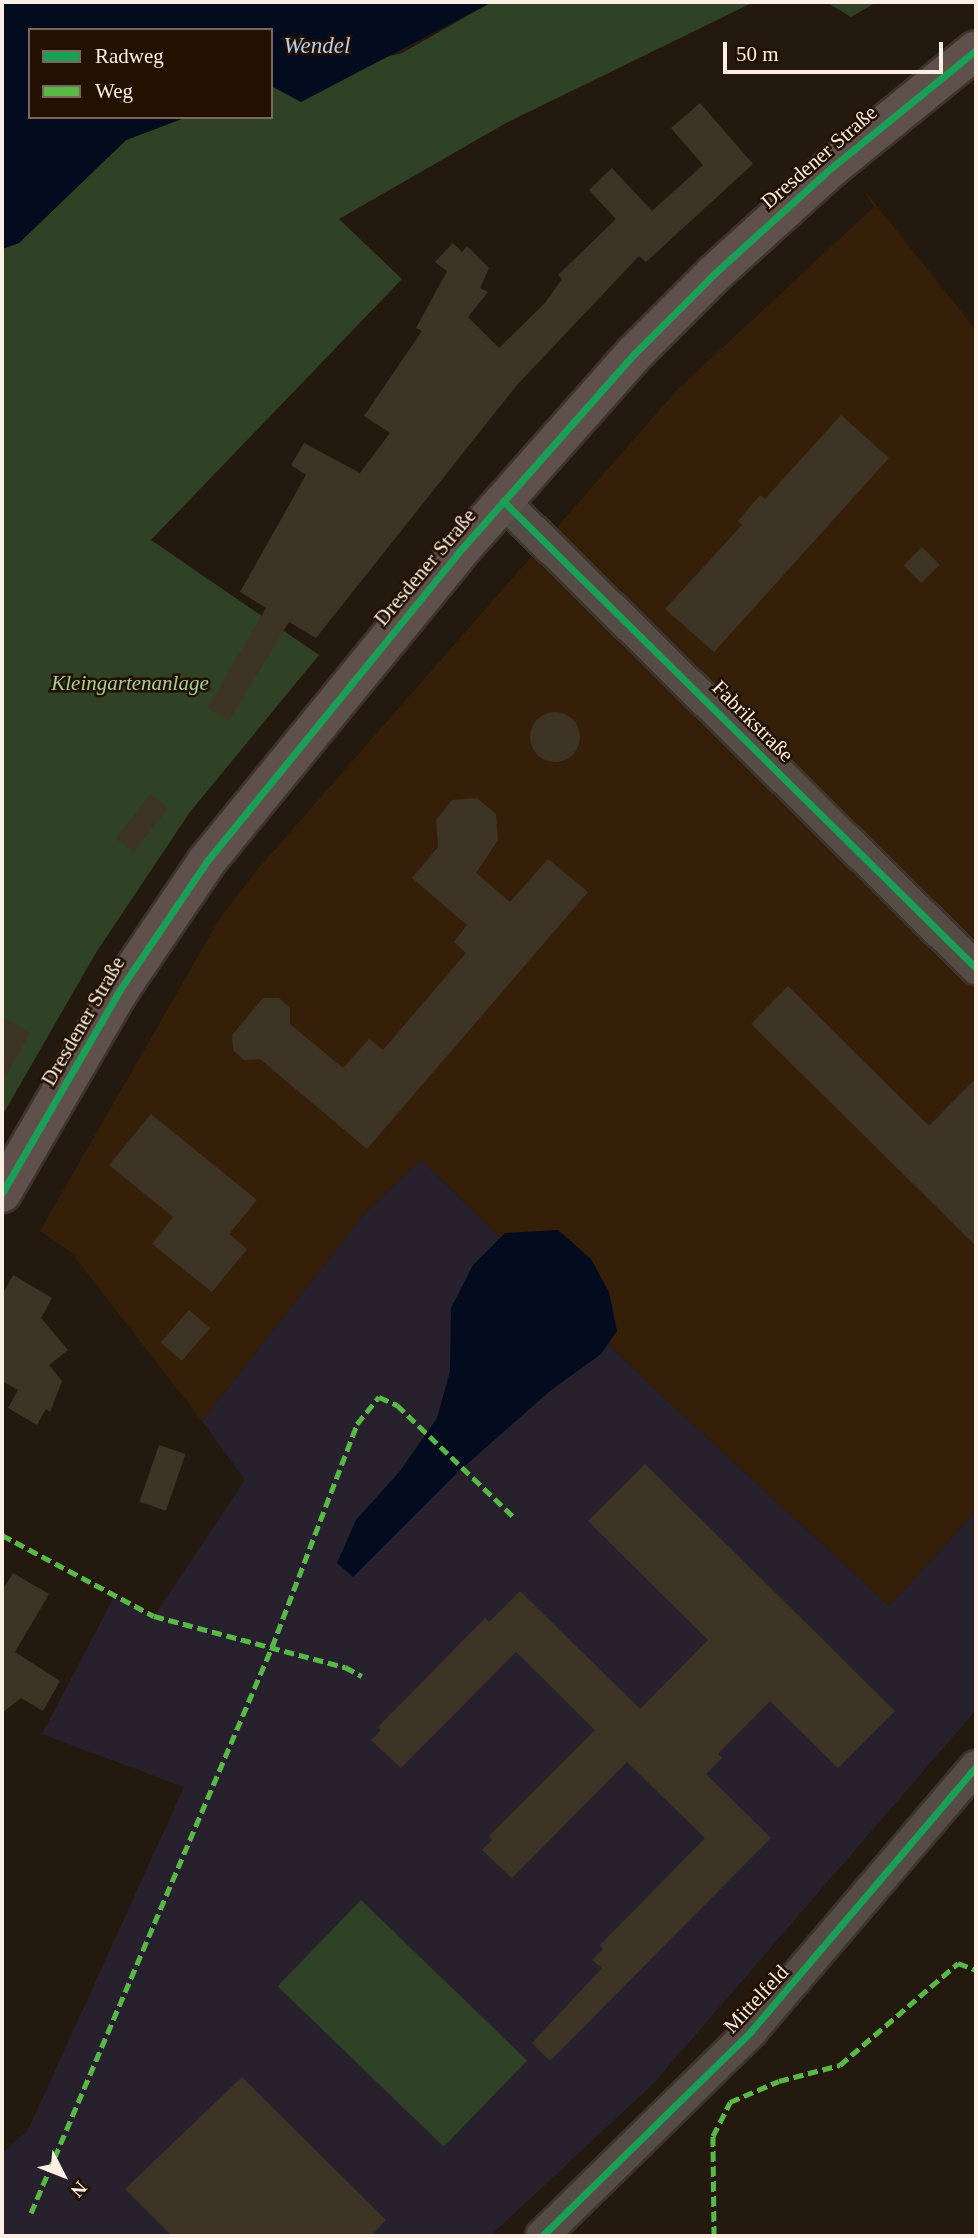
<!DOCTYPE html>
<html>
<head>
<meta charset="utf-8">
<style>
  body { margin:0 }
  #map { position:relative; width:978px; height:2238px; overflow:hidden; background:#24190f; font-family:Georgia,serif }
  div>[style] { position:absolute }
  .built>* { inset:0; background:#361f08 }
  .education>* { inset:0; background:#27212d }
  .green>* { inset:0; background:#2f4225; transform-origin:0 0 }
  .water>* { inset:0; background:#030b1f }
  .building>* { inset:0; background:#3e3426; transform-origin:0 0 }
  .round { border-radius:50% }
  .roads { filter:drop-shadow(2px 0 #3d342d) drop-shadow(-2px 0 #3d342d) drop-shadow(0 2px #3d342d) drop-shadow(0 -2px #3d342d) }
  .street>* { height:32px; margin:-16px; padding:0 16px; transform-origin:16px; border-radius:16px; background:#554d45 }
  .primary>* { height:38px; margin:-19px; padding:0 19px; transform-origin:19px; border-radius:19px; background:#60504b }
  .quiet>* { height:5px; margin-top:-2.5px; transform-origin:0; background:repeating-linear-gradient(90deg,#58b947 0 10px,transparent 0 15px) }
  .cycleway>* { height:7px; margin:-3.5px; padding:0 3.5px; transform-origin:3.5px; border-radius:3.5px; background:#1a9f57 }
  span { translate:-50% -50%; white-space:nowrap; text-align:center; line-height:1.15; -webkit-text-stroke:5px #221001; paint-order:stroke }
  .street-label { font-size:21px; color:#fdefe3 }
  .park-label { font-size:21px; color:#a1d192; font-style:italic }
  .water-label { font-size:23px; color:#b2d1f4; font-style:italic }
  .frame { position:absolute; inset:0; border:4px solid #fdefe3; pointer-events:none }
  .legend { position:absolute; left:28px; top:28px; width:245px; height:91px; box-sizing:border-box; background:#221001; border:2px solid #7a695b; margin:0; padding:9px 12px; list-style:none; font-size:21px; color:#fdefe3 }
  .legend li { display:flex; align-items:center; gap:14px; height:35px }
  .legend b { width:35px; border:2px solid #7a695b }
  .north { position:absolute; left:28px; top:2140px; width:70px; height:70px; -webkit-text-stroke:5px #221001; paint-order:stroke; rotate:132deg; font-size:19px; font-weight:700; line-height:28px; text-align:center; color:#fdefe3 }
  .north::after { content:''; display:block; margin:auto; width:24px; height:32px; background:#fdefe3; clip-path:polygon(50% 0,100% 100%,50% 72%,0 100%) }
  .scale { position:absolute; left:723px; top:42px; width:220px; height:32px; box-sizing:border-box; border:4px solid #fdefe3; border-top:0; padding-left:9px; font-size:21px; line-height:24px; white-space:nowrap; color:#fdefe3; -webkit-text-stroke:5px #221001; paint-order:stroke }
</style>
</head>
<body>
<div id="map">
  <div class="built">
    <i style="clip-path:polygon(865px 191px,976px 330px,976px 1511px,889px 1606px,646px 1381px,421px 1160px,365px 1213px,202px 1421px,71px 1252px,40px 1231px,220px 918px,257px 870px,678px 389px,874px 207px)"></i>
  </div>
  <div class="education">
    <i style="clip-path:polygon(421px 1160px,646px 1381px,889px 1606px,976px 1511px,976px 1710px,653px 2084px,490px 2236px,2px 2236px,2px 2153px,28px 2130px,184px 1787px,42px 1734px,114px 1597px,154px 1616px,245px 1480px,202px 1421px,365px 1213px)"></i>
  </div>
  <div class="green">
    <i style="clip-path:polygon(492px 2px,754px 2px,506px 123px,339px 219px,402px 279px,151px 540px,319px 655px,190px 812px,97px 951px,2px 1116px,2px 249px,19px 243px,126px 140px,187px 117px,271px 117px,271px 86px,402px 53px)"></i>
    <i style="clip-path:polygon(826px 2px,877px 2px,851px 17px)"></i>
    <i style="left:361px;top:1900px;width:231px;height:120px;rotate:44deg"></i>
  </div>
  <div class="water">
    <i style="clip-path:polygon(2px 2px,492px 2px,301px 102px,271px 86px,271px 30px,30px 30px,30px 117px,187px 117px,126px 140px,19px 243px,2px 249px)"></i>
    <i style="clip-path:polygon(558px 1230px,591px 1259px,609px 1292px,617px 1331px,601px 1354px,550px 1391px,458px 1472px,353px 1577px,337px 1563px,356px 1520px,400px 1471px,437px 1418px,450px 1371px,451px 1308px,473px 1265px,505px 1233px)"></i>
  </div>
  <div class="building">
    <i style="clip-path:polygon(700px 103px,753px 164px,646px 262px,639px 256px,517px 385px,316px 638px,289px 622px,229px 721px,207px 708px,266px 608px,240px 592px,306px 475px,291px 465px,304px 443px,360px 473px,390px 433px,364px 416px,422px 331px,416px 328px,447px 271px,435px 262px,453px 243px,462px 252px,467px 246px,489px 268px,480px 288px,488px 292px,468px 317px,499px 348px,545px 303px,562px 279px,558px 275px,616px 219px,589px 190px,612px 168px,652px 211px,703px 165px,671px 128px)"></i>
    <i style="clip-path:polygon(841px 415px,889px 458px,714px 652px,665px 609px,742px 525px,738px 521px,760px 495px,765px 499px)"></i>
    <i style="left:922px;top:547px;width:25px;height:26px;rotate:45deg"></i>
    <i class="round" style="left:530px;top:712px;width:50px;height:50px"></i>
    <i style="left:150px;top:794px;width:23px;height:56px;rotate:38deg"></i>
    <i style="clip-path:polygon(477px 798px,496px 814px,498px 840px,476px 873px,510px 902px,548px 859px,588px 892px,367px 1149px,260px 1059px,244px 1060px,233px 1050px,232px 1035px,263px 998px,279px 998px,290px 1008px,290px 1024px,343px 1068px,369px 1039px,383px 1050px,466px 953px,454px 942px,467px 925px,412px 878px,438px 847px,436px 820px,452px 800px)"></i>
    <i style="clip-path:polygon(788px 986px,929px 1126px,976px 1078px,976px 1246px,751px 1024px)"></i>
    <i style="clip-path:polygon(2px 1017px,30px 1033px,2px 1083px)"></i>
    <i style="clip-path:polygon(151px 1114px,257px 1200px,229px 1234px,247px 1249px,212px 1292px,152px 1244px,173px 1217px,109px 1165px)"></i>
    <i style="clip-path:polygon(13px 1275px,52px 1298px,41px 1318px,68px 1350px,49px 1365px,62px 1381px,50px 1412px,46px 1409px,37px 1425px,8px 1408px,18px 1390px,2px 1381px,2px 1295px)"></i>
    <i style="left:189px;top:1310px;width:28px;height:43px;rotate:41deg"></i>
    <i style="left:159px;top:1445px;width:28px;height:60px;rotate:19deg"></i>
    <i style="clip-path:polygon(645px 1464px,895px 1711px,838px 1768px,770px 1701px,718px 1754px,722px 1758px,706px 1774px,771px 1838px,550px 2061px,532px 2043px,602px 1968px,592px 1960px,603px 1949px,600px 1945px,705px 1838px,627px 1762px,512px 1878px,482px 1850px,492px 1840px,489px 1836px,595px 1730px,516px 1652px,401px 1768px,371px 1740px,381px 1730px,378px 1727px,485px 1618px,489px 1622px,520px 1591px,640px 1709px,708px 1640px,588px 1521px)"></i>
    <i style="clip-path:polygon(13px 1573px,49px 1594px,15px 1652px,60px 1681px,43px 1711px,21px 1698px,2px 1713px,2px 1591px)"></i>
    <i style="clip-path:polygon(242px 2077px,386px 2220px,371px 2236px,172px 2236px,125px 2189px)"></i>
  </div>
  <div class="roads">
    <div class="street">
      <i style="left:503px;top:501px;width:665px;rotate:44.63deg"></i>
      <i style="left:542px;top:2236px;width:293px;rotate:-44.4deg"></i>
      <i style="left:751px;top:2031px;width:347px;rotate:-49.6deg"></i>
    </div>
    <div class="primary">
      <i style="left:2px;top:1193px;width:233px;rotate:-59.9deg"></i>
      <i style="left:119px;top:991px;width:157px;rotate:-55.9deg"></i>
      <i style="left:207px;top:861px;width:396px;rotate:-50.8deg"></i>
      <i style="left:457px;top:554px;width:268px;rotate:-48.5deg"></i>
      <i style="left:635px;top:353px;width:113px;rotate:-45deg"></i>
      <i style="left:715px;top:273px;width:156px;rotate:-42.2deg"></i>
      <i style="left:831px;top:168px;width:187px;rotate:-39.1deg"></i>
    </div>
  </div>
  <div class="quiet">
    <i style="left:2px;top:1535px;width:172px;rotate:28.1deg"></i>
    <i style="left:154px;top:1616px;width:198px;rotate:15deg"></i>
    <i style="left:345px;top:1667px;width:19px;rotate:28deg"></i>
    <i style="left:31px;top:2213px;width:615px;rotate:-66.94deg"></i>
    <i style="left:272px;top:1647px;width:239px;rotate:-69.1deg"></i>
    <i style="left:357px;top:1424px;width:35px;rotate:-51deg"></i>
    <i style="left:379px;top:1397px;width:20px;rotate:24deg"></i>
    <i style="left:397px;top:1405px;width:163px;rotate:43.8deg"></i>
    <i style="left:714px;top:2236px;width:100px;rotate:-90.6deg"></i>
    <i style="left:713px;top:2136px;width:38px;rotate:-63deg"></i>
    <i style="left:730px;top:2102px;width:53px;rotate:-23.2deg"></i>
    <i style="left:779px;top:2081px;width:63px;rotate:-14.7deg"></i>
    <i style="left:840px;top:2065px;width:156px;rotate:-40.8deg"></i>
    <i style="left:958px;top:1963px;width:19px;rotate:21deg"></i>
  </div>
  <div class="cycleway">
    <i style="left:503px;top:501px;width:665px;rotate:44.63deg"></i>
    <i style="left:2px;top:1193px;width:233px;rotate:-59.9deg"></i>
    <i style="left:119px;top:991px;width:157px;rotate:-55.9deg"></i>
    <i style="left:207px;top:861px;width:396px;rotate:-50.8deg"></i>
    <i style="left:457px;top:554px;width:268px;rotate:-48.5deg"></i>
    <i style="left:635px;top:353px;width:113px;rotate:-45deg"></i>
    <i style="left:715px;top:273px;width:156px;rotate:-42.2deg"></i>
    <i style="left:831px;top:168px;width:187px;rotate:-39.1deg"></i>
    <i style="left:542px;top:2236px;width:293px;rotate:-44.4deg"></i>
    <i style="left:751px;top:2031px;width:347px;rotate:-49.6deg"></i>
  </div>
  <div class="street-label">
    <span style="left:819px;top:157px;rotate:-41deg">Dresdener Straße</span>
    <span style="left:425px;top:567px;rotate:-50deg">Dresdener Straße</span>
    <span style="left:753px;top:721px;rotate:45deg">Fabrikstraße</span>
    <span style="left:83px;top:1021px;rotate:-60deg">Dresdener Straße</span>
    <span style="left:756px;top:1999px;rotate:-47deg">Mittelfeld</span>
  </div>
  <div class="park-label">
    <span style="left:130px;top:683px">Kleingartenanlage</span>
  </div>
  <div class="water-label">
    <span style="left:317px;top:46px">Wendel</span>
  </div>
  <div class="frame"></div>
  <ul class="legend">
  <li><b style="height:9px;background:#1a9f57"></b>Radweg</li>
  <li><b style="height:9px;background:#58b947"></b>Weg</li>
  </ul>
  <div class="north">N</div>
  <div class="scale">50 m</div>
</div>
</body>
</html>
